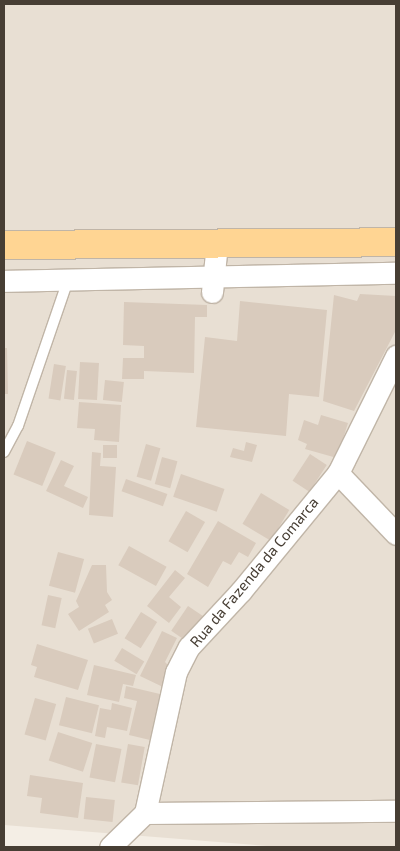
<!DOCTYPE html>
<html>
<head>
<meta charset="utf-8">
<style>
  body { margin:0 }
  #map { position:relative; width:400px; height:851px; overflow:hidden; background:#f4eee5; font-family:"Exo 2",sans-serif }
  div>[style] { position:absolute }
  .residential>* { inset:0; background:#e8dfd3 }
  .building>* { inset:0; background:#d9cbbd; transform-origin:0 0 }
  .roads { filter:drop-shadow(1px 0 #c0b5a7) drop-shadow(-1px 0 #c0b5a7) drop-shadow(0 1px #c0b5a7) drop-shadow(0 -1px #c0b5a7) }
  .service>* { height:10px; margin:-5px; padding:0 5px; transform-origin:5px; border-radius:5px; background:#fff }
  .minor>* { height:21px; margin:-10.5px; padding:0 10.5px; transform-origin:10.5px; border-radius:10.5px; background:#fff }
  .primary>* { height:28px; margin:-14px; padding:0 14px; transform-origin:14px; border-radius:14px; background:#ffd593 }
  span { translate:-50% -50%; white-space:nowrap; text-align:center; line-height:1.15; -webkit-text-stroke:4px #fff; paint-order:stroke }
  .street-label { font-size:15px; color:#473e34 }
  .frame { position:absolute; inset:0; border:5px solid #473e34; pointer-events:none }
</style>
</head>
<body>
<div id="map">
  <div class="residential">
    <i style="clip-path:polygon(4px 4px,396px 4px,396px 847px,280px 847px,4px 825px)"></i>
  </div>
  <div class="building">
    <i style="clip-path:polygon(360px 294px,396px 296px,396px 330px,354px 411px,323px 401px,334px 295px,357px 301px)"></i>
    <i style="clip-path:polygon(240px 301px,327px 310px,319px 397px,289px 394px,286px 436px,196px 427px,205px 337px,237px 341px)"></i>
    <i style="clip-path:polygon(124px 302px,207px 305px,207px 317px,195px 317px,194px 373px,144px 371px,144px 379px,122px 379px,123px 358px,144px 358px,144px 346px,123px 345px)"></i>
    <i style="clip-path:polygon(4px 348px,7px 348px,8px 394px,4px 394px)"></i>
    <i style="left:80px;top:362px;width:19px;height:37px;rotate:3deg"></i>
    <i style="left:54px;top:364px;width:12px;height:35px;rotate:9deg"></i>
    <i style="left:67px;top:370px;width:10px;height:29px;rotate:6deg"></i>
    <i style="left:105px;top:380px;width:19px;height:20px;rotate:6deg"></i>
    <i style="clip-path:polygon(79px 402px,121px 405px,119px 442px,94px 440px,95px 429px,77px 428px)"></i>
    <i style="clip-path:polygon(321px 415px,348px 423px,337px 458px,305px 449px,307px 444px,298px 440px,304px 420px,318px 425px)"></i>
    <i style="left:27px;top:441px;width:31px;height:36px;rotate:22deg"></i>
    <i style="clip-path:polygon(246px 442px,257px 445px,252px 462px,230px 457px,233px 448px,244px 451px)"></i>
    <i style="left:146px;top:444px;width:15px;height:34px;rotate:16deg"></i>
    <i style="left:117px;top:445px;width:13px;height:14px;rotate:90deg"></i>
    <i style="clip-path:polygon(92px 452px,101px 453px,100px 466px,116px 467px,113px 517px,89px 515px)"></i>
    <i style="left:310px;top:454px;width:20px;height:32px;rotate:33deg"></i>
    <i style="left:162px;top:457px;width:16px;height:28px;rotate:15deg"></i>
    <i style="clip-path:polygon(61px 460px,74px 466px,64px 486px,88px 497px,83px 508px,46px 491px)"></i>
    <i style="left:181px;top:474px;width:46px;height:24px;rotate:19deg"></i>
    <i style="left:126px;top:479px;width:44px;height:13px;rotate:20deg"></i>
    <i style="left:261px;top:493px;width:33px;height:36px;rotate:31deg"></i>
    <i style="left:186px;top:511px;width:22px;height:35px;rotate:30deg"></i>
    <i style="clip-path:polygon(218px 521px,256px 543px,248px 557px,239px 552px,231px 565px,223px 561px,208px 587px,187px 574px)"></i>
    <i style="left:129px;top:546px;width:43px;height:22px;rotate:29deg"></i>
    <i style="left:58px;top:552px;width:27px;height:35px;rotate:15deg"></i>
    <i style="clip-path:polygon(92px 565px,106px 565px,107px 592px,112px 600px,105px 605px,109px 612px,79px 631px,68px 614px,79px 607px,76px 601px)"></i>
    <i style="clip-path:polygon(175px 570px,185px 578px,169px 597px,181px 607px,169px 623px,147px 606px)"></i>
    <i style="left:48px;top:595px;width:14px;height:31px;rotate:12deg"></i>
    <i style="left:188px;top:606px;width:18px;height:30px;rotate:34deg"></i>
    <i style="left:141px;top:612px;width:19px;height:31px;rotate:32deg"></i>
    <i style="left:112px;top:619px;width:16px;height:26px;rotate:68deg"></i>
    <i style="clip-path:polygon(162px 631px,177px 638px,165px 662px,168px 665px,163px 687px,140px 676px)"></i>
    <i style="clip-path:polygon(37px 644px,88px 660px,78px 690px,34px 677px,37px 667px,31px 665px)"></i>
    <i style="left:122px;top:648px;width:26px;height:15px;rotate:31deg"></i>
    <i style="clip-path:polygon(94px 665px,136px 675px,133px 686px,123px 684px,119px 702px,87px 695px)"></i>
    <i style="clip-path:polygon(126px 686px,160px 694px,150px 740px,129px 735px,137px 701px,124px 698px)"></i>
    <i style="left:66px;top:697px;width:34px;height:29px;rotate:14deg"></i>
    <i style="left:35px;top:698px;width:22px;height:38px;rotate:16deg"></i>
    <i style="clip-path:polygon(112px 703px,132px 708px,127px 731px,107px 727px,105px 738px,95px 736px,100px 708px,111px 710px)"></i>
    <i style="left:58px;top:732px;width:36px;height:30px;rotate:18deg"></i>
    <i style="left:96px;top:744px;width:26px;height:34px;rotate:11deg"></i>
    <i style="left:128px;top:744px;width:17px;height:39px;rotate:10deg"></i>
    <i style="clip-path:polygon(30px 775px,83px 783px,78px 818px,40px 813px,42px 798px,27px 796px)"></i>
    <i style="left:86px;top:797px;width:29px;height:22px;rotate:6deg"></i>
  </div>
  <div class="roads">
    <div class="service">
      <i style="left:4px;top:452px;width:30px;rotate:-62deg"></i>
      <i style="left:18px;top:426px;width:154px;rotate:-71.1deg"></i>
    </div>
    <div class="minor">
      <i style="left:4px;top:281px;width:392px;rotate:-1.2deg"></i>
      <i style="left:212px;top:292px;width:48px;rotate:-84.1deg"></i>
      <i style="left:338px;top:473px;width:84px;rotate:46.4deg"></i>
      <i style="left:145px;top:813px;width:251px;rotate:-0.5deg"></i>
      <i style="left:110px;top:847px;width:49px;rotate:-44.2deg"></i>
      <i style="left:145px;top:813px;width:144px;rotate:-77.6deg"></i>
      <i style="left:176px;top:672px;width:28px;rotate:-63deg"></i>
      <i style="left:189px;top:647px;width:76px;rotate:-47.1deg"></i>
      <i style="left:241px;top:591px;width:153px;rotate:-50.6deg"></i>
      <i style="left:338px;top:473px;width:131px;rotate:-63.6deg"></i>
    </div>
    <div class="primary">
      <i style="left:4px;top:245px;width:392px;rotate:-0.4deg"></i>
    </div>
  </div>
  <div class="street-label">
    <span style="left:254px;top:572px;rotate:-50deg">Rua da Fazenda da Comarca</span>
  </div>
  <div class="frame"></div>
</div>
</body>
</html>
